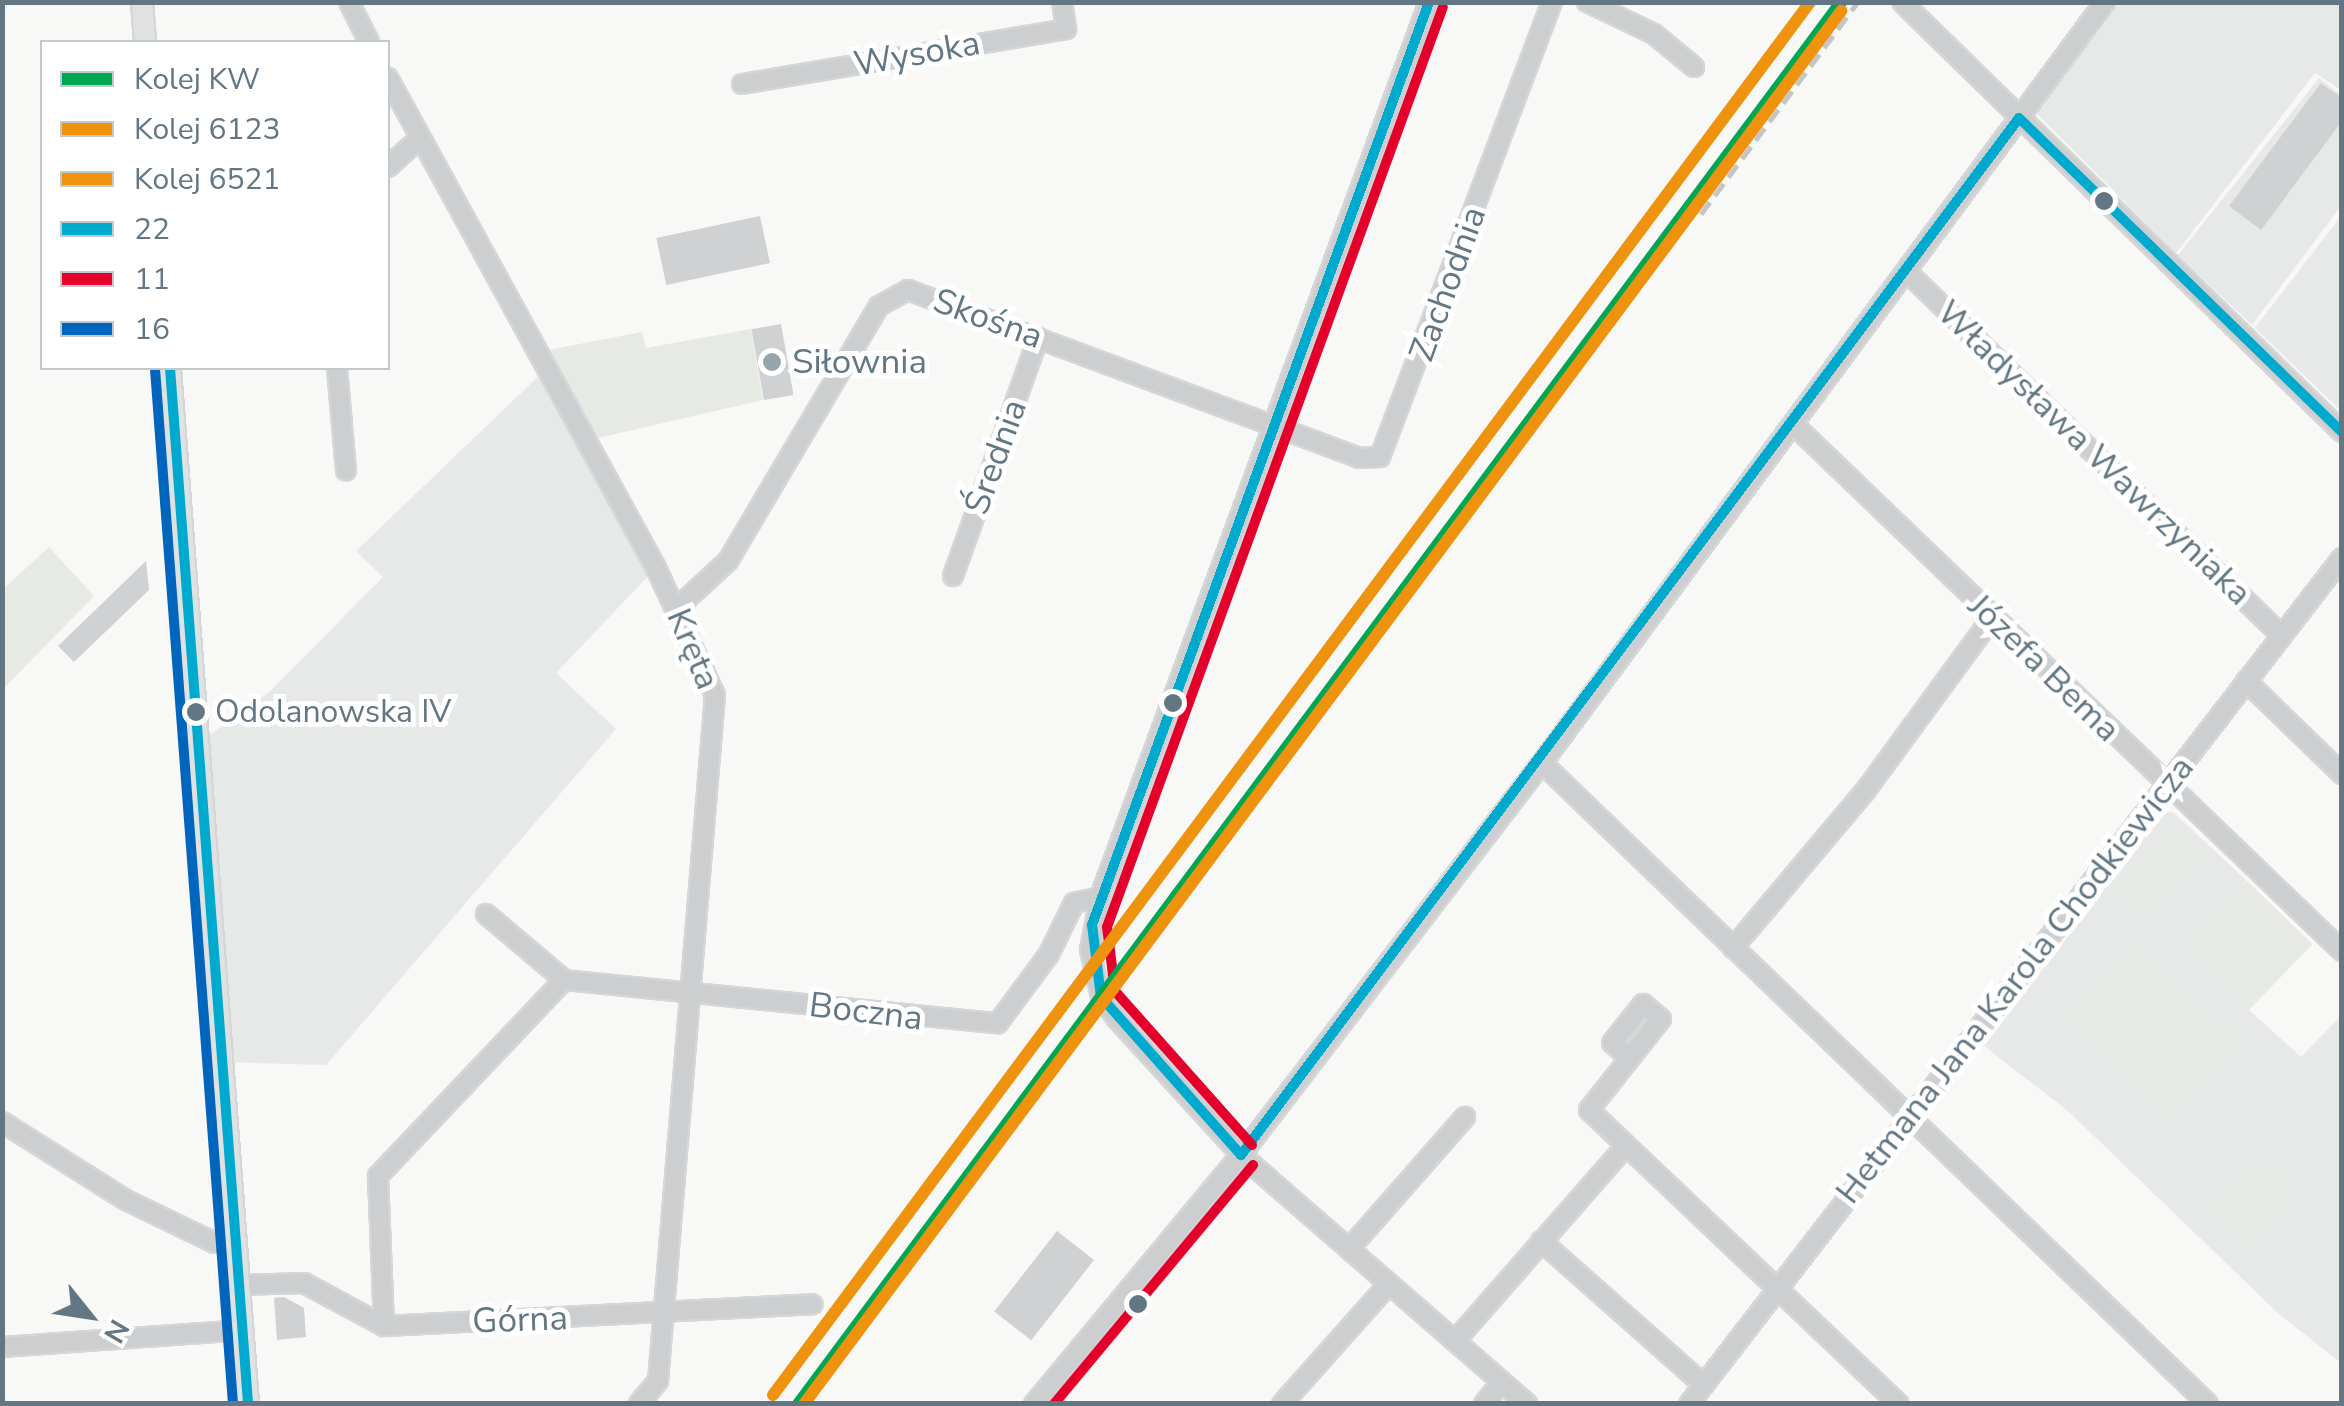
<!DOCTYPE html>
<html>
<head>
<meta charset="utf-8">
<style>
  body { margin:0 }
  #map { position:relative; width:2344px; height:1406px; overflow:hidden; background:#f8f8f7; font-family:"Nunito Sans",sans-serif }
  div>[style] { position:absolute }
  .built>* { inset:0; background:#e7e9e8 }
  .green>* { inset:0; background:#e7eae4; transform-origin:0 0 }
  .building>* { inset:0; background:#cfd1d2; transform-origin:0 0 }
  .roads { filter:drop-shadow(2px 0 #d5d6d7) drop-shadow(-2px 0 #d5d6d7) drop-shadow(0 2px #d5d6d7) drop-shadow(0 -2px #d5d6d7) }
  .minor>* { height:18px; margin:-9px; padding:0 9px; transform-origin:9px; border-radius:9px; background:#cdcecf }
  .major>* { height:20px; margin:-10px; padding:0 10px; transform-origin:10px; border-radius:10px; background:#e0e1e2 }
  .rail>* { height:5px; margin-top:-2.5px; transform-origin:0; background:repeating-linear-gradient(90deg,#c3c5c6 0 15px,transparent 0 23px) }
  .bus-1>* { height:10px; margin:-5px; padding:0 5px; transform-origin:5px; border-radius:5px; background:#00a9ce }
  .bus-2>* { height:10px; margin:-5px; padding:0 5px; transform-origin:5px; border-radius:5px; background:#e4002b }
  .bus-3>* { height:10px; margin:-5px; padding:0 5px; transform-origin:5px; border-radius:5px; background:#0065bd }
  .rail-1>* { height:12px; margin:-6px; padding:0 6px; transform-origin:6px; border-radius:6px; background:#00a651 }
  .rail-2>* { height:12px; margin:-6px; padding:0 6px; transform-origin:6px; border-radius:6px; background:#ef920d }
  .rail-3>* { height:12px; margin:-6px; padding:0 6px; transform-origin:6px; border-radius:6px; background:#ef920d }
  .dots>* { width:28px; height:28px; translate:-50% -50%; box-sizing:border-box; border:5px solid #fff; border-radius:50% }
  span { translate:-50% -50%; white-space:nowrap; text-align:center; line-height:1.15; -webkit-text-stroke:10px #fff; paint-order:stroke }
  .bus-label { font-size:32px; color:#627783 }
  .left { translate:0 -50%; text-align:left }
  .street-label { font-size:35px; color:#627783 }
  .poi-label { font-size:35px; color:#627783 }
  .frame { position:absolute; inset:0; border:5px solid #627783; pointer-events:none }
  .legend { position:absolute; left:40px; top:40px; width:350px; height:330px; box-sizing:border-box; background:#fff; border:2px solid #c0c9cd; margin:0; padding:12px 18px; list-style:none; font-size:30px; color:#627783 }
  .legend li { display:flex; align-items:center; gap:20px; height:50px }
  .legend b { width:50px; border:2px solid #c0c9cd }
  .north { position:absolute; left:40px; top:1266px; width:100px; height:100px; -webkit-text-stroke:8px #fff; paint-order:stroke; rotate:120deg; font-size:28px; font-weight:700; line-height:40px; text-align:center; color:#627783 }
  .north::after { content:''; display:block; margin:auto; width:35px; height:45px; background:#627783; clip-path:polygon(50% 0,100% 100%,50% 72%,0 100%) }
</style>
</head>
<body>
<div id="map">
  <div class="built">
    <i style="clip-path:polygon(2118px 2px,2341px 3px,2341px 90px,2315px 73px,2176px 253px,2035px 112px)"></i>
    <i style="clip-path:polygon(2319px 78px,2341px 95px,2341px 206px,2252px 325px,2178px 255px)"></i>
    <i style="clip-path:polygon(2341px 216px,2341px 411px,2255px 328px)"></i>
    <i style="clip-path:polygon(546px 369px,656px 568px,556px 673px,616px 729px,326px 1065px,222px 1062px,198px 743px,268px 693px,383px 577px,356px 551px)"></i>
    <i style="clip-path:polygon(2173px 812px,2247px 881px,2183px 950px,2301px 1057px,2341px 1016px,2341px 1363px,2280px 1315px,2068px 1111px,1984px 1046px,2163px 813px)"></i>
  </div>
  <div class="green">
    <i style="clip-path:polygon(751px 329px,763px 400px,598px 438px,548px 350px,642px 332px,646px 348px)"></i>
    <i style="clip-path:polygon(49px 547px,94px 596px,3px 689px,3px 589px)"></i>
    <i style="left:2177px;top:825px;width:42px;height:87px;rotate:45deg"></i>
    <i style="left:2247px;top:881px;width:91px;height:94px;rotate:44deg"></i>
    <i style="left:2139px;top:943px;width:145px;height:103px;rotate:44deg"></i>
    <i style="clip-path:polygon(2260px 1156px,2295px 1190px,2246px 1253px,2206px 1213px)"></i>
  </div>
  <div class="building">
    <i style="clip-path:polygon(2321px 83px,2342px 98px,2342px 121px,2261px 230px,2229px 206px)"></i>
    <i style="left:760px;top:216px;width:48px;height:106px;rotate:78deg"></i>
    <i style="left:781px;top:324px;width:72px;height:30px;rotate:80deg"></i>
    <i style="clip-path:polygon(146px 561px,149px 590px,74px 662px,58px 646px)"></i>
    <i style="left:1057px;top:1231px;width:47px;height:102px;rotate:38deg"></i>
    <i style="clip-path:polygon(284px 1297px,304px 1308px,306px 1337px,277px 1340px,274px 1298px)"></i>
  </div>
  <div class="roads">
    <div class="minor">
      <i style="left:349px;top:2px;width:45px;rotate:63.4deg"></i>
      <i style="left:1429px;top:2px;width:954px;rotate:110.18deg"></i>
      <i style="left:1100px;top:897px;width:54px;rotate:100.7deg"></i>
      <i style="left:1090px;top:950px;width:48px;rotate:76.8deg"></i>
      <i style="left:1101px;top:997px;width:27px;rotate:54deg"></i>
      <i style="left:1117px;top:1019px;width:184px;rotate:47.6deg"></i>
      <i style="left:1241px;top:1155px;width:379px;rotate:41deg"></i>
      <i style="left:1587px;top:2px;width:74px;rotate:25.5deg"></i>
      <i style="left:1654px;top:34px;width:52px;rotate:39.5deg"></i>
      <i style="left:1902px;top:2px;width:615px;rotate:44.34deg"></i>
      <i style="left:388px;top:78px;width:559px;rotate:61.32deg"></i>
      <i style="left:656px;top:568px;width:140px;rotate:65.1deg"></i>
      <i style="left:715px;top:695px;width:688px;rotate:94.75deg"></i>
      <i style="left:658px;top:1381px;width:30px;rotate:130deg"></i>
      <i style="left:742px;top:84px;width:329px;rotate:-9.6deg"></i>
      <i style="left:1066px;top:29px;width:27px;rotate:-98deg"></i>
      <i style="left:388px;top:167px;width:42px;rotate:-42.1deg"></i>
      <i style="left:1906px;top:271px;width:523px;rotate:44.15deg"></i>
      <i style="left:337px;top:368px;width:103px;rotate:85deg"></i>
      <i style="left:1793px;top:424px;width:761px;rotate:43.83deg"></i>
      <i style="left:953px;top:576px;width:253px;rotate:-70.3deg"></i>
      <i style="left:677px;top:608px;width:69px;rotate:-42.7deg"></i>
      <i style="left:728px;top:561px;width:296px;rotate:-59.4deg"></i>
      <i style="left:879px;top:306px;width:33px;rotate:-29deg"></i>
      <i style="left:908px;top:290px;width:481px;rotate:20.4deg"></i>
      <i style="left:1359px;top:458px;width:21px;rotate:-3deg"></i>
      <i style="left:1380px;top:457px;width:486px;rotate:-69.3deg"></i>
      <i style="left:2246px;top:681px;width:134px;rotate:44.1deg"></i>
      <i style="left:1542px;top:763px;width:924px;rotate:43.9deg"></i>
      <i style="left:486px;top:914px;width:102px;rotate:40.2deg"></i>
      <i style="left:1733px;top:948px;width:207px;rotate:-49.9deg"></i>
      <i style="left:1866px;top:790px;width:213px;rotate:-53.8deg"></i>
      <i style="left:1630px;top:1058px;width:23px;rotate:-140deg"></i>
      <i style="left:1612px;top:1043px;width:50px;rotate:-51.5deg"></i>
      <i style="left:1643px;top:1004px;width:23px;rotate:40deg"></i>
      <i style="left:1661px;top:1019px;width:116px;rotate:128.4deg"></i>
      <i style="left:1589px;top:1110px;width:427px;rotate:43.5deg"></i>
      <i style="left:2px;top:1122px;width:146px;rotate:32.2deg"></i>
      <i style="left:126px;top:1200px;width:99px;rotate:25.8deg"></i>
      <i style="left:215px;top:1243px;width:21px;rotate:-3deg"></i>
      <i style="left:1541px;top:1241px;width:217px;rotate:41.5deg"></i>
      <i style="left:1349px;top:1249px;width:176px;rotate:-48.7deg"></i>
      <i style="left:240px;top:1285px;width:64px;rotate:-1.8deg"></i>
      <i style="left:304px;top:1283px;width:91px;rotate:28.3deg"></i>
      <i style="left:384px;top:1326px;width:429px;rotate:-2.9deg"></i>
      <i style="left:384px;top:1326px;width:150px;rotate:-92.3deg"></i>
      <i style="left:378px;top:1176px;width:270px;rotate:-46.5deg"></i>
      <i style="left:564px;top:980px;width:436px;rotate:5.7deg"></i>
      <i style="left:998px;top:1023px;width:86px;rotate:-53.5deg"></i>
      <i style="left:1049px;top:954px;width:57px;rotate:-63.9deg"></i>
      <i style="left:1074px;top:903px;width:27px;rotate:-13deg"></i>
      <i style="left:1455px;top:1341px;width:259px;rotate:-48.8deg"></i>
      <i style="left:2px;top:1347px;width:242px;rotate:-4deg"></i>
      <i style="left:1034px;top:1404px;width:324px;rotate:-50.3deg"></i>
      <i style="left:1241px;top:1155px;width:494px;rotate:-52.5deg"></i>
      <i style="left:1542px;top:763px;width:947px;rotate:-53.51deg"></i>
      <i style="left:1282px;top:1404px;width:161px;rotate:-48.3deg"></i>
      <i style="left:1484px;top:1404px;width:28px;rotate:-51deg"></i>
      <i style="left:1689px;top:1404px;width:1069px;rotate:-52.34deg"></i>
    </div>
    <div class="major">
      <i style="left:142px;top:2px;width:40px;rotate:85.7deg"></i>
      <i style="left:170px;top:368px;width:1039px;rotate:85.69deg"></i>
    </div>
  </div>
  <div class="rail">
    <i style="left:1701px;top:214px;width:264px;rotate:-53.5deg"></i>
  </div>
  <div class="bus-1">
    <i style="left:2019px;top:118px;width:450px;rotate:44.2deg"></i>
    <i style="left:170px;top:368px;width:1039px;rotate:85.69deg"></i>
    <i style="left:1241px;top:1155px;width:1296px;rotate:-53.12deg"></i>
    <i style="left:1241px;top:1155px;width:211px;rotate:-131.5deg"></i>
    <i style="left:1101px;top:997px;width:73px;rotate:-97.1deg"></i>
    <i style="left:1092px;top:925px;width:983px;rotate:-69.94deg"></i>
  </div>
  <div class="bus-2">
    <i style="left:1252px;top:1145px;width:206px;rotate:-131.7deg"></i>
    <i style="left:1115px;top:991px;width:64px;rotate:-97.1deg"></i>
    <i style="left:1107px;top:927px;width:979px;rotate:-69.94deg"></i>
    <i style="left:1054px;top:1404px;width:311px;rotate:-50.2deg"></i>
  </div>
  <div class="bus-3">
    <i style="left:155px;top:369px;width:1038px;rotate:85.69deg"></i>
  </div>
  <div class="rail-1">
    <i style="left:798px;top:1404px;width:1747px;rotate:-53.35deg"></i>
  </div>
  <div class="rail-2">
    <i style="left:804px;top:1404px;width:1737px;rotate:-53.33deg"></i>
  </div>
  <div class="rail-3">
    <i style="left:773px;top:1395px;width:1737px;rotate:-53.33deg"></i>
  </div>
  <div class="dots">
    <i style="left:2104px;top:201px;background:#627783"></i>
    <i style="left:772px;top:362px;background:#96a4ac"></i>
    <i style="left:1173px;top:703px;background:#627783"></i>
    <i style="left:196px;top:712px;background:#627783"></i>
    <i style="left:1138px;top:1304px;background:#627783"></i>
  </div>
  <div class="bus-label">
    <span class="left" style="left:215px;top:712px">Odolanowska IV</span>
  </div>
  <div class="street-label">
    <span style="left:917px;top:54px;rotate:-10deg">Wysoka</span>
    <span style="left:1448px;top:284px;rotate:-70deg">Zachodnia</span>
    <span style="left:988px;top:319px;rotate:20deg">Skośna</span>
    <span style="left:2094px;top:453px;rotate:44deg">Władysława Wawrzyniaka</span>
    <span style="left:996px;top:457px;rotate:-70deg">Średnia</span>
    <span style="left:693px;top:649px;rotate:67deg">Kręta</span>
    <span style="left:2044px;top:668px;rotate:44deg">Józefa Bema</span>
    <span style="left:2015px;top:980px;rotate:-52deg">Hetmana Jana Karola Chodkiewicza</span>
    <span style="left:866px;top:1012px;rotate:7deg">Boczna</span>
    <span style="left:520px;top:1320px;rotate:-2deg">Górna</span>
  </div>
  <div class="poi-label">
    <span class="left" style="left:792px;top:362px">Siłownia</span>
  </div>
  <div class="frame"></div>
  <ul class="legend">
  <li><b style="height:12px;background:#00a651"></b>Kolej KW</li>
  <li><b style="height:12px;background:#ef920d"></b>Kolej 6123</li>
  <li><b style="height:12px;background:#ef920d"></b>Kolej 6521</li>
  <li><b style="height:12px;background:#00a9ce"></b>22</li>
  <li><b style="height:12px;background:#e4002b"></b>11</li>
  <li><b style="height:12px;background:#0065bd"></b>16</li>
  </ul>
  <div class="north">N</div>
</div>
</body>
</html>
